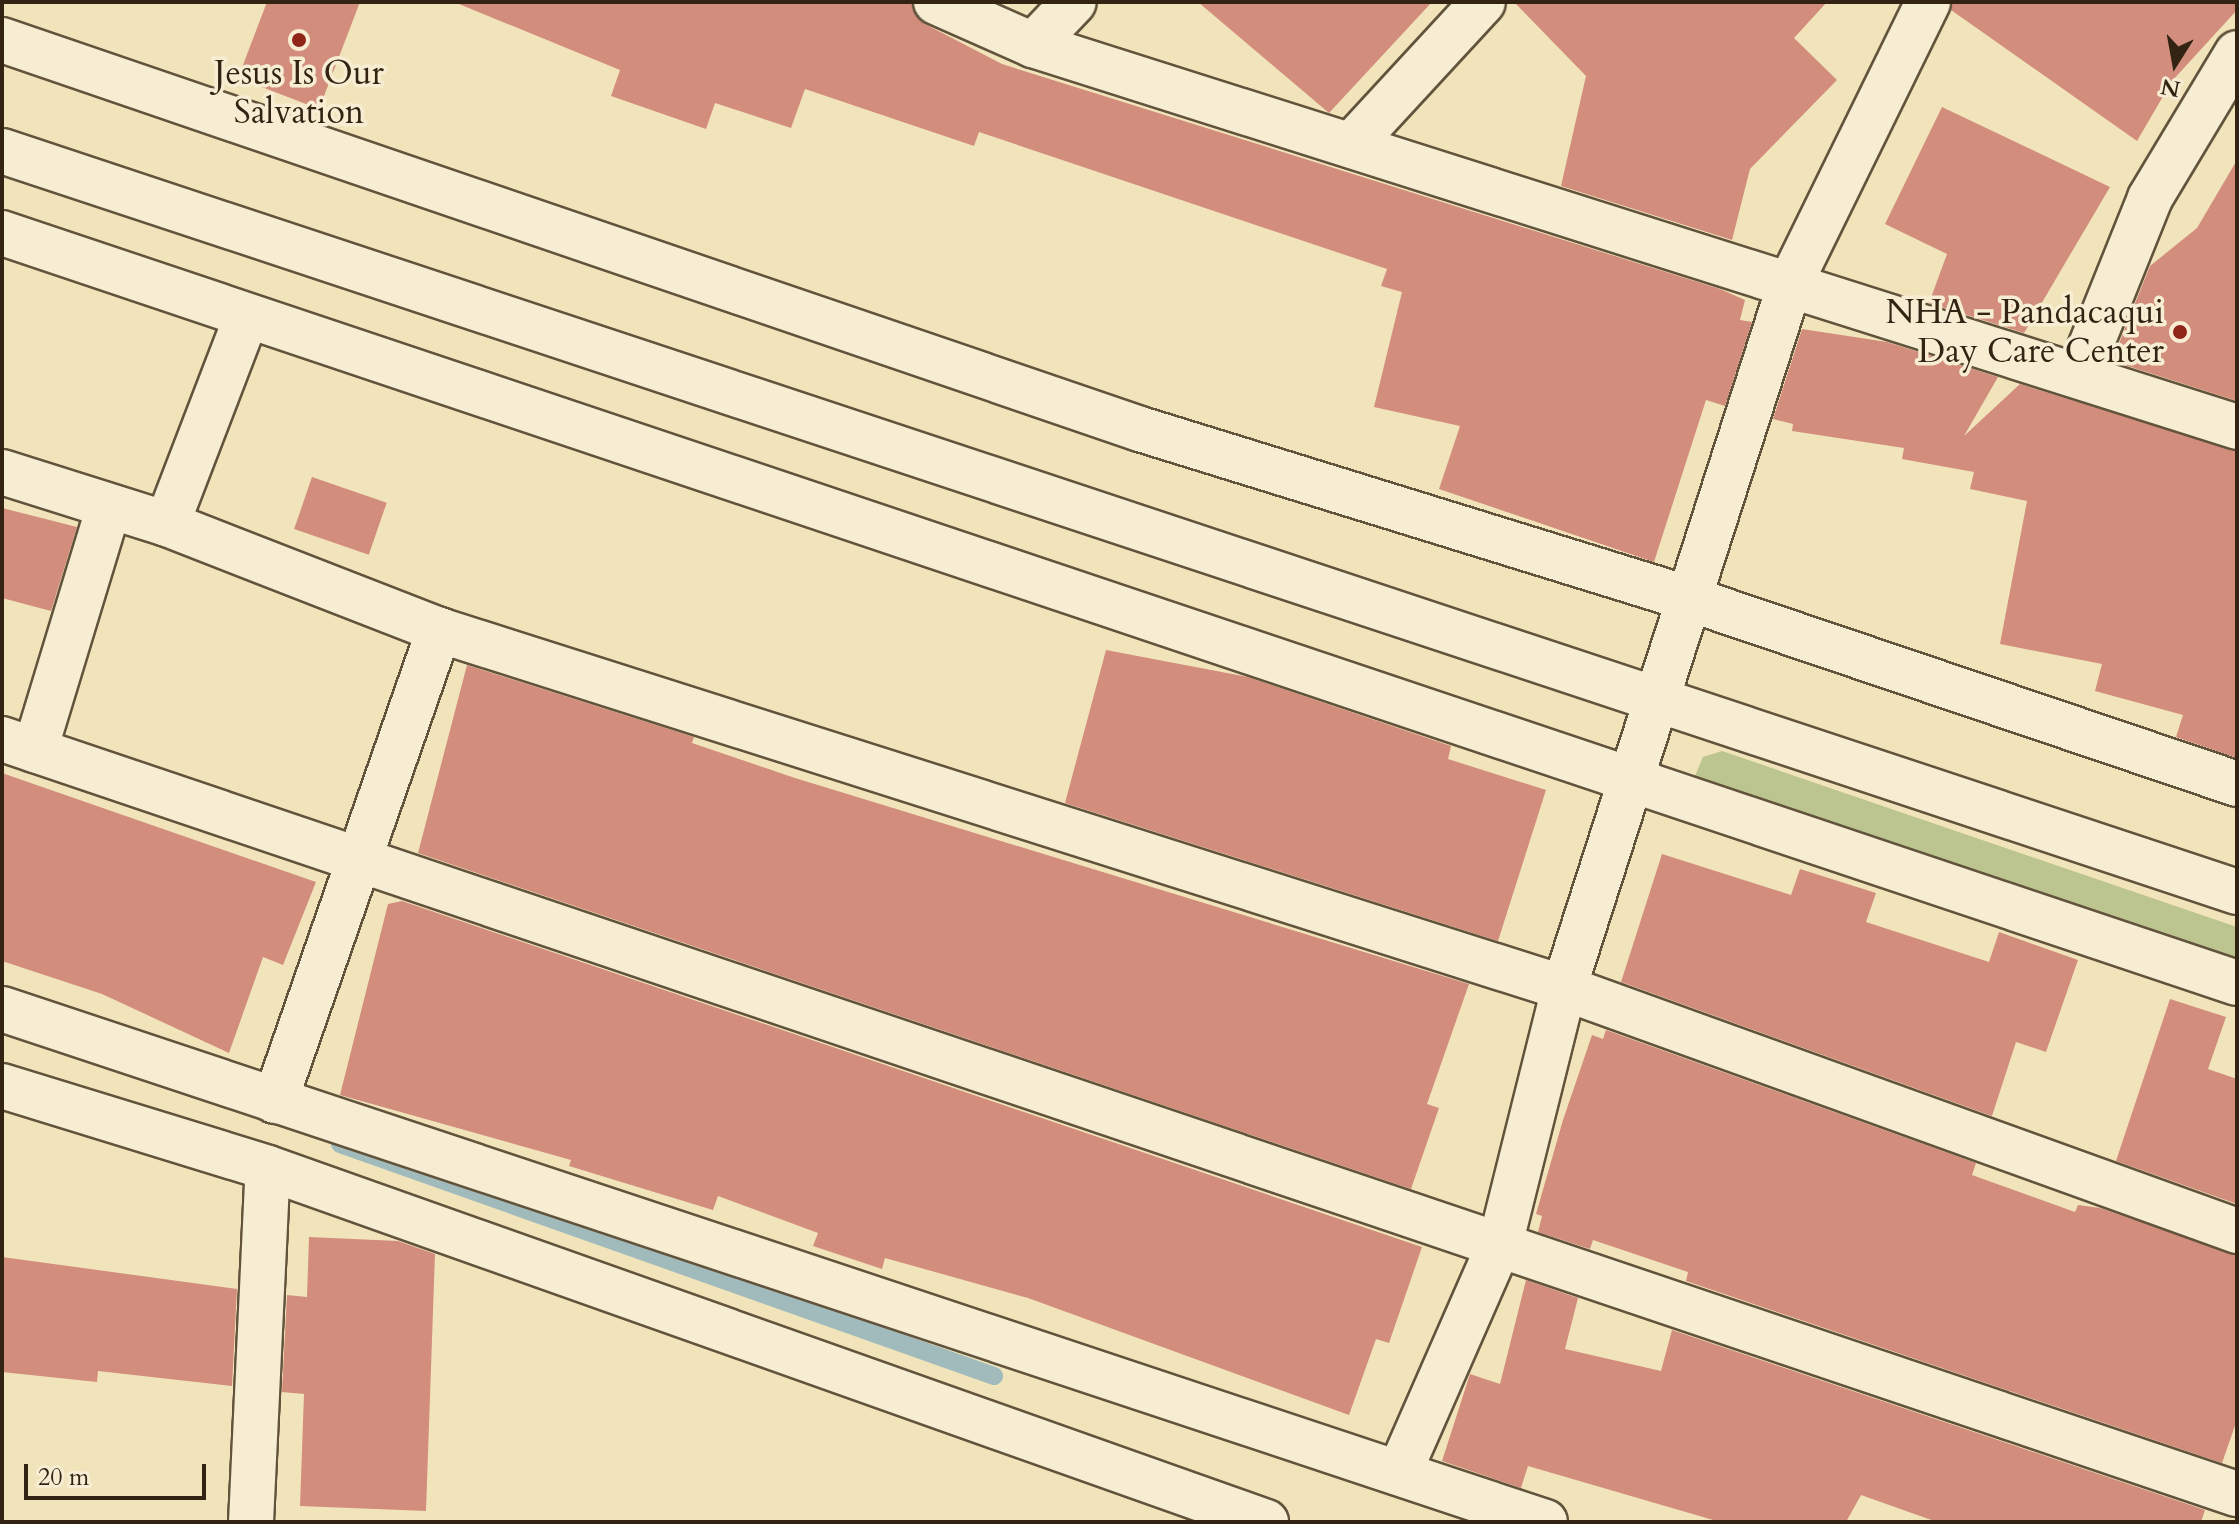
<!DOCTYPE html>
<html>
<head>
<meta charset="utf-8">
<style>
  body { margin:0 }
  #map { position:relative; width:2239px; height:1524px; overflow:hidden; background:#f1e4bb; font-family:Cardo,serif }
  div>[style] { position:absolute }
  .green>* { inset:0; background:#bcc48f }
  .stream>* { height:18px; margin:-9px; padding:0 9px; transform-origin:9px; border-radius:9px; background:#a1bbbc }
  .building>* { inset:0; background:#d28d7c; transform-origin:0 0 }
  .roads { filter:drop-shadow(2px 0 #62533c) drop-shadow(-2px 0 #62533c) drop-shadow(0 2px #62533c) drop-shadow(0 -2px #62533c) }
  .minor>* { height:44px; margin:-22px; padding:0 22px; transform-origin:22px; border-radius:22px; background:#f6edd3 }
  .dots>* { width:22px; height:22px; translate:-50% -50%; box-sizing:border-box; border:4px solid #f6edd3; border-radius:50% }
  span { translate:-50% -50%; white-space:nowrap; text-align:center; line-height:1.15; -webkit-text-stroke:7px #f6edd3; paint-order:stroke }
  .poi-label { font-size:34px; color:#332312 }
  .right { translate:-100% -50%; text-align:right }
  .frame { position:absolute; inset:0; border:4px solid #332312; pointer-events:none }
  .north { position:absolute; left:2135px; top:24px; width:80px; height:80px; -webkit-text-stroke:6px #f6edd3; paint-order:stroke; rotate:191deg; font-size:22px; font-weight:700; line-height:32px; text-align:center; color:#332312 }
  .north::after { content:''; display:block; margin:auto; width:28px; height:36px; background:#332312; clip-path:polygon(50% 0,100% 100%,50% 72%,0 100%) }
  .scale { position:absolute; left:24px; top:1464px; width:182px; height:36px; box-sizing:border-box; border:4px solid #332312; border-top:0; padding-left:10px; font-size:24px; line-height:28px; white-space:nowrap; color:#332312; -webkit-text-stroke:6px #f6edd3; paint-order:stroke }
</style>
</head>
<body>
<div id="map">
  <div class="green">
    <i style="clip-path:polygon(1722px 751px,2237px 927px,2237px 971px,1692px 783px,1703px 757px)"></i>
  </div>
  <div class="stream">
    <i style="left:340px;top:1144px;width:694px;rotate:19.53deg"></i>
  </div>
  <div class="building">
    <i style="clip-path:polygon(267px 2px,360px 2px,319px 109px,238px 78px)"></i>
    <i style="clip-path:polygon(454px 2px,911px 2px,925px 24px,1002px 64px,1720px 289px,1745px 300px,1740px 320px,1752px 322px,1725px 406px,1706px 400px,1654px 562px,1439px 489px,1460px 426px,1374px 407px,1402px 292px,1381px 286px,1387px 269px,979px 132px,974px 146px,805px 89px,791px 128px,715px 103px,706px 129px,611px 96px,620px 70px)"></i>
    <i style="clip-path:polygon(1198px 2px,1432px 2px,1329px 113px)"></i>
    <i style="clip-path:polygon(1514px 2px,1827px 2px,1794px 38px,1837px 80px,1750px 169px,1732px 240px,1561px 186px,1586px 76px)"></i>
    <i style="clip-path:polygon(1953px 2px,2237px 2px,2237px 10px,2172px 81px,2137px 141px,1951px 10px)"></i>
    <i style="clip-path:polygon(1942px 107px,2110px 187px,2024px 333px,1929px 303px,1947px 254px,1885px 224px)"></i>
    <i style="clip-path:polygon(2237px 160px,2237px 401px,2112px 361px,2150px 266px,2197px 228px)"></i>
    <i style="clip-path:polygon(1802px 329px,1887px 342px,1998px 377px,1964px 436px,2020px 384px,2237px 451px,2237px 758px,2176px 737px,2183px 715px,2095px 691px,2102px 664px,2000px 644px,2027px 501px,1970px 489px,1974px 472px,1902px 459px,1904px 448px,1792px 431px,1793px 424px,1773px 419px)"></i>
    <i style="left:312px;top:477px;width:79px;height:55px;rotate:19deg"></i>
    <i style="clip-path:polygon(2px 508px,77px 527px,51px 611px,2px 598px)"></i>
    <i style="clip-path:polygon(1106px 650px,1248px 677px,1451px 746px,1448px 759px,1546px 790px,1498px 941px,1065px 803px)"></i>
    <i style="clip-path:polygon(467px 665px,694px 737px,692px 743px,795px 778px,1469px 984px,1427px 1104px,1439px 1108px,1411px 1189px,418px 853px)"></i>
    <i style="clip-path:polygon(2px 773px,316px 882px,283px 965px,263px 957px,229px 1053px,102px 994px,2px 961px)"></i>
    <i style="clip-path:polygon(1662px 854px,1791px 895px,1800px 869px,1876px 893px,1866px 922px,1989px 962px,1999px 932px,2078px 960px,2046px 1052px,2016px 1042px,1992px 1116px,1621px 982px)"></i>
    <i style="clip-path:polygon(402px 901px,1422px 1247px,1389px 1343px,1376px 1339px,1349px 1415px,1028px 1298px,885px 1258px,882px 1269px,813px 1246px,818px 1233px,718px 1196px,713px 1210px,569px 1166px,571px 1160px,340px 1095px,388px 904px)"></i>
    <i style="clip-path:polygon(2170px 999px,2226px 1017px,2208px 1069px,2237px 1079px,2237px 1204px,2116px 1161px)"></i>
    <i style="clip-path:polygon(1606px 1030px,1976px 1163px,1972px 1175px,2075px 1212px,2078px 1205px,2100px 1208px,2237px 1255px,2237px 1420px,2222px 1463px,1686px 1281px,1688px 1272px,1593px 1240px,1590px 1249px,1538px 1232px,1542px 1216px,1536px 1214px,1563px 1120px,1592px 1035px,1603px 1039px)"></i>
    <i style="clip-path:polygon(309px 1237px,398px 1241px,435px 1254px,426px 1511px,300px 1506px,304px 1394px,282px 1392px,287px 1295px,307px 1297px)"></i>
    <i style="clip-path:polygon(2px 1257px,237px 1289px,232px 1386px,98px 1371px,97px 1382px,2px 1372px)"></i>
    <i style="clip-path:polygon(1526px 1280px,1578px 1298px,1565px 1349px,1661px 1371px,1672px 1330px,2205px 1510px,2201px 1522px,1937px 1522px,1861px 1495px,1846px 1522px,1720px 1522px,1528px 1466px,1521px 1488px,1442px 1461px,1470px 1374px,1500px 1384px)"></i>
  </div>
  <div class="roads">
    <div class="minor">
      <i style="left:936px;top:2px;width:106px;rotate:23.9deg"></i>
      <i style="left:1033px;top:45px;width:1263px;rotate:17.6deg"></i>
      <i style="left:2px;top:40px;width:1203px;rotate:18.87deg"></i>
      <i style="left:1140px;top:429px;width:573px;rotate:17.17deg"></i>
      <i style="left:1687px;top:598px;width:581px;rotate:18.68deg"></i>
      <i style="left:1033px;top:45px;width:59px;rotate:-46.4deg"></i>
      <i style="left:1354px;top:142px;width:190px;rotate:-47.3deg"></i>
      <i style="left:2px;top:151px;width:2355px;rotate:18.34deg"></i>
      <i style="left:2px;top:233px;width:2357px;rotate:18.55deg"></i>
      <i style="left:2079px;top:375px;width:191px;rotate:-68.1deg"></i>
      <i style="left:2150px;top:198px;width:169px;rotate:-59deg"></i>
      <i style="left:2px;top:472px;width:173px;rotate:17.5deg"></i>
      <i style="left:167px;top:524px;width:292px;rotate:21.3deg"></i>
      <i style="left:439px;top:630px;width:1181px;rotate:17.65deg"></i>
      <i style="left:1564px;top:988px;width:716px;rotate:19.85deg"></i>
      <i style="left:167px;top:524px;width:221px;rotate:-69deg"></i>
      <i style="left:2px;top:739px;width:2359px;rotate:18.67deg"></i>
      <i style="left:35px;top:750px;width:254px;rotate:-73.1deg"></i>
      <i style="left:2px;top:1009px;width:1626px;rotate:18.39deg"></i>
      <i style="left:2px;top:1086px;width:278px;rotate:17.1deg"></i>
      <i style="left:268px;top:1168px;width:1059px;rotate:19.53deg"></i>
      <i style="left:275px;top:1101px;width:499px;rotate:-70.8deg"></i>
      <i style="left:1399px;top:1473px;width:253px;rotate:-66.3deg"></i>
      <i style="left:1501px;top:1241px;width:261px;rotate:-76deg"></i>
      <i style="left:1564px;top:988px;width:739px;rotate:-72.2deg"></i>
      <i style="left:1790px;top:284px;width:314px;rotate:-63.9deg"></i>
      <i style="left:251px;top:1522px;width:354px;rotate:-87.3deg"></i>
    </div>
  </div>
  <div class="dots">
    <i style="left:299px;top:40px;background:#8f2418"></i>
    <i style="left:2180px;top:332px;background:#8f2418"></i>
  </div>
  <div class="poi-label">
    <span style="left:299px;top:93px">Jesus Is Our<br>Salvation</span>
    <span class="right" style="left:2164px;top:332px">NHA - Pandacaqui<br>Day Care Center</span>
  </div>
  <div class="frame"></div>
  <div class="north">N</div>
  <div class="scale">20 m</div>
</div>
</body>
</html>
